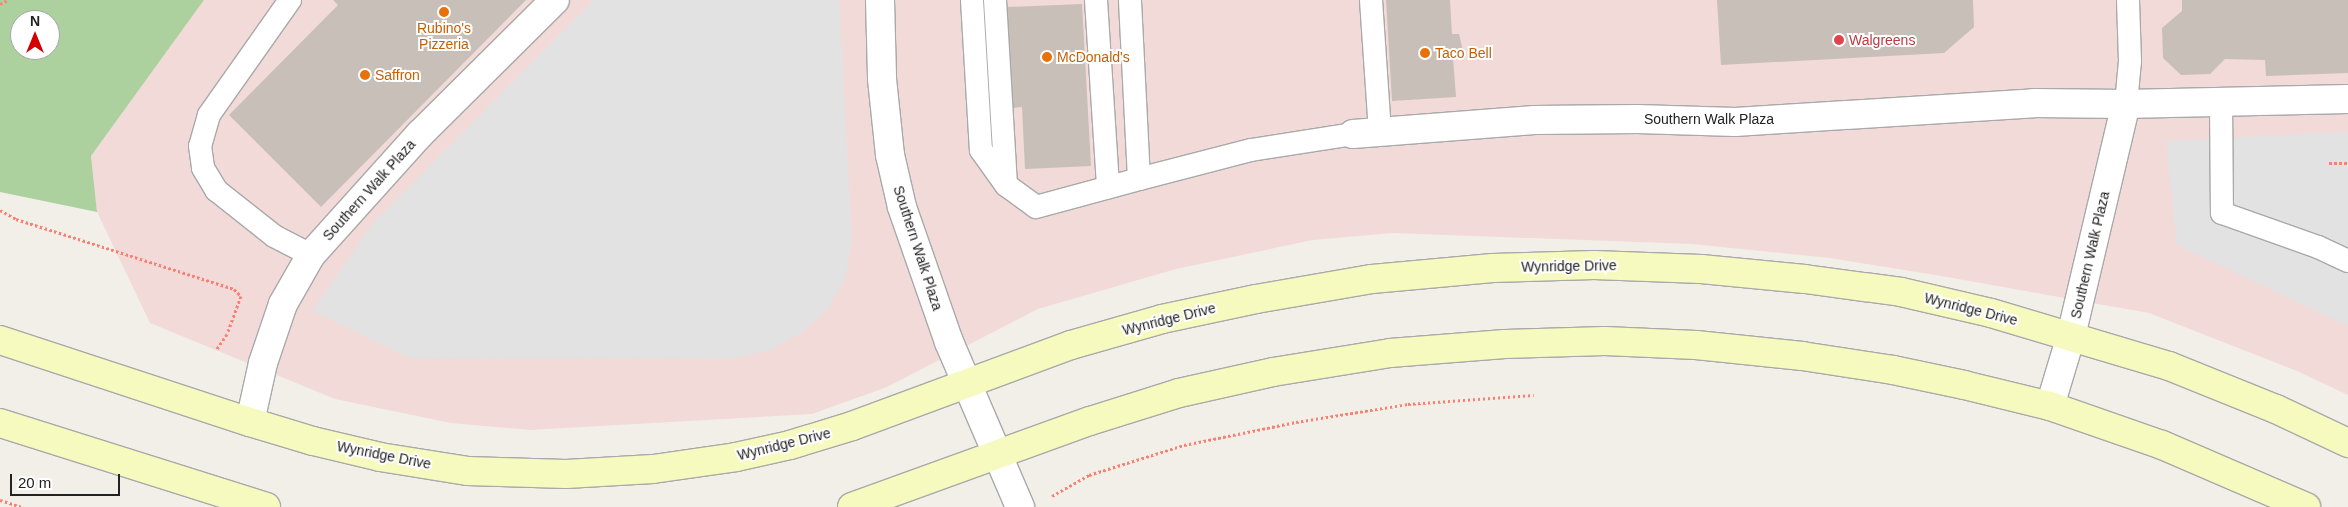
<!DOCTYPE html>
<html>
<head>
<meta charset="utf-8">
<style>
  body { margin:0 }
  #map { position:relative; width:2348px; height:507px; overflow:hidden; background:#f2efe9; font-family:Arial,sans-serif }
  div>[style] { position:absolute }
  .commercial>* { inset:0; background:#f2dad9 }
  .forest>* { inset:0; background:#add19e }
  .parking>* { inset:0; background:#e2e2e2 }
  .building>* { inset:0; background:#c7bfb8 }
  .path>* { height:3px; margin-top:-1.5px; transform-origin:0; background:repeating-linear-gradient(90deg,#fa8072 0 2.5px,transparent 0 5px) }
  .roads { filter:drop-shadow(1px 0 #a9a9a9) drop-shadow(-1px 0 #a9a9a9) drop-shadow(0 1px #a9a9a9) drop-shadow(0 -1px #a9a9a9) }
  .lane>* { height:22px; margin:-11px; padding:0 11px; transform-origin:11px; border-radius:11px; background:#fff }
  .street>* { height:28px; margin:-14px; padding:0 14px; transform-origin:14px; border-radius:14px; background:#fff }
  .secondary>* { height:28px; margin:-14px; padding:0 14px; transform-origin:14px; border-radius:14px; background:#f7fabf }
  .dots>* { width:14px; height:14px; translate:-50% -50%; box-sizing:border-box; border:2px solid #fff; border-radius:50% }
  span { translate:-50% -50%; white-space:nowrap; text-align:center; line-height:1.15; -webkit-text-stroke:4px #fff; paint-order:stroke }
  .food-label { font-size:14px; color:#c56008 }
  .left { translate:0 -50%; text-align:left }
  .health-label { font-size:14px; color:#be3a42 }
  .street-label { font-size:14px; color:#222 }
  .north { position:absolute; left:10px; top:10px; width:50px; height:50px; box-sizing:border-box; background:#fff; border:1px solid #a7a7a7; border-radius:50%; rotate:0deg; font-size:14px; font-weight:700; line-height:20px; text-align:center; color:#222 }
  .north::after { content:''; display:block; margin:auto; width:18px; height:22px; background:#d40000; clip-path:polygon(50% 0,100% 100%,50% 72%,0 100%) }
  .scale { position:absolute; left:10px; top:474px; width:110px; height:22px; box-sizing:border-box; border:2px solid #222; border-top:0; padding-left:6px; font-size:15px; line-height:18px; white-space:nowrap; color:#222; -webkit-text-stroke:4px #fff; paint-order:stroke }
</style>
</head>
<body>
<div id="map">
  <div class="commercial">
    <i style="clip-path:polygon(204px 0,2348px 0,2348px 395px,2297px 371px,2149px 313px,1947px 277px,1830px 258px,1692px 244px,1393px 233px,1313px 240px,1176px 269px,1038px 309px,887px 387px,812px 414px,530px 430px,451px 423px,335px 399px,150px 323px,97px 212px,91px 156px)"></i>
  </div>
  <div class="forest">
    <i style="clip-path:polygon(evenodd,0 0,204px 0,91px 156px,97px 212px,0 192px,0 0,20px 20px,50px 20px,50px 50px,20px 50px,20px 20px)"></i>
  </div>
  <div class="parking">
    <i style="clip-path:polygon(594px 0,839px 0,852px 238px,845px 279px,828px 309px,802px 332px,771px 350px,732px 359px,410px 358px,312px 311px,374px 222px)"></i>
    <i style="clip-path:polygon(2348px 132px,2348px 326px,2177px 245px,2166px 141px)"></i>
  </div>
  <div class="building">
    <i style="clip-path:polygon(333px 0,526px 0,321px 207px,229px 115px,338px 5px)"></i>
    <i style="clip-path:polygon(1386px 0,1450px 0,1452px 34px,1459px 34px,1462px 47px,1460px 58px,1453px 58px,1456px 97px,1392px 101px)"></i>
    <i style="clip-path:polygon(1717px 0,1973px 0,1974px 27px,1944px 53px,1721px 65px)"></i>
    <i style="clip-path:polygon(2182px 0,2348px 0,2348px 73px,2266px 76px,2265px 60px,2225px 59px,2210px 74px,2181px 75px,2163px 58px,2162px 28px,2182px 11px)"></i>
    <i style="clip-path:polygon(1082px 4px,1091px 166px,1025px 169px,1022px 107px,1012px 108px,1007px 7px)"></i>
  </div>
  <div class="path">
    <i style="left:0;top:4px;width:9px;rotate:-27deg"></i>
    <i style="left:2329px;top:163px;width:19px"></i>
    <i style="left:0;top:210px;width:18px;rotate:29deg"></i>
    <i style="left:16px;top:219px;width:229px;rotate:17.8deg"></i>
    <i style="left:234px;top:289px;width:10px;rotate:45deg"></i>
    <i style="left:241px;top:296px;width:40px;rotate:110.2deg"></i>
    <i style="left:227px;top:334px;width:18px;rotate:124deg"></i>
    <i style="left:1052px;top:496px;width:43px;rotate:-29.6deg"></i>
    <i style="left:1089px;top:475px;width:100px;rotate:-17.5deg"></i>
    <i style="left:1184px;top:445px;width:114px;rotate:-11.6deg"></i>
    <i style="left:1296px;top:422px;width:113px;rotate:-9.1deg"></i>
    <i style="left:1408px;top:404px;width:126px;rotate:-4.1deg"></i>
    <i style="left:0;top:500px;width:22px;rotate:18deg"></i>
  </div>
  <div class="roads">
    <div class="lane">
      <i style="left:290px;top:0;width:141px;rotate:125.2deg"></i>
      <i style="left:209px;top:115px;width:32px;rotate:106deg"></i>
      <i style="left:200px;top:146px;width:22px;rotate:82deg"></i>
      <i style="left:203px;top:168px;width:26px;rotate:59deg"></i>
      <i style="left:216px;top:190px;width:74px;rotate:38.4deg"></i>
      <i style="left:274px;top:236px;width:42px;rotate:27.2deg"></i>
      <i style="left:972px;top:0;width:150px;rotate:86.6deg"></i>
      <i style="left:981px;top:150px;width:43px;rotate:54.5deg"></i>
      <i style="left:1006px;top:185px;width:37px;rotate:36deg"></i>
      <i style="left:1036px;top:207px;width:107px;rotate:-15.2deg"></i>
      <i style="left:1139px;top:179px;width:179px;rotate:-92.9deg"></i>
      <i style="left:995px;top:0;width:185px;rotate:86.6deg"></i>
      <i style="left:1096px;top:0;width:188px;rotate:86.3deg"></i>
      <i style="left:1371px;top:0;width:132px;rotate:86.1deg"></i>
      <i style="left:2221px;top:102px;width:111px;rotate:89.5deg"></i>
      <i style="left:2222px;top:213px;width:102px;rotate:19.5deg"></i>
      <i style="left:2318px;top:247px;width:33px;rotate:25deg"></i>
      <i style="left:2126px;top:104px;width:43px;rotate:-84.7deg"></i>
      <i style="left:2130px;top:61px;width:61px;rotate:-91.9deg"></i>
      <i style="left:1139px;top:179px;width:116px;rotate:-14.5deg"></i>
      <i style="left:1251px;top:150px;width:103px;rotate:-8.9deg"></i>
    </div>
    <div class="street">
      <i style="left:880px;top:0;width:79px;rotate:88.5deg"></i>
      <i style="left:882px;top:79px;width:76px;rotate:84deg"></i>
      <i style="left:890px;top:155px;width:53px;rotate:77deg"></i>
      <i style="left:902px;top:207px;width:143px;rotate:70.8deg"></i>
      <i style="left:949px;top:342px;width:180px;rotate:66.7deg"></i>
      <i style="left:1353px;top:134px;width:182px;rotate:-4.4deg"></i>
      <i style="left:1534px;top:120px;width:103px;rotate:-0.6deg"></i>
      <i style="left:1637px;top:119px;width:98px;rotate:1.8deg"></i>
      <i style="left:1735px;top:122px;width:300px;rotate:-3.6deg"></i>
      <i style="left:2034px;top:103px;width:92px;rotate:0.6deg"></i>
      <i style="left:2126px;top:104px;width:222px;rotate:-1.3deg"></i>
      <i style="left:2050px;top:406px;width:73px;rotate:-73.3deg"></i>
      <i style="left:2071px;top:336px;width:238px;rotate:-76.7deg"></i>
      <i style="left:250px;top:422px;width:60px;rotate:-77.6deg"></i>
      <i style="left:263px;top:363px;width:62px;rotate:-71.3deg"></i>
      <i style="left:283px;top:304px;width:56px;rotate:-60.3deg"></i>
      <i style="left:311px;top:255px;width:163px;rotate:-48deg"></i>
      <i style="left:420px;top:134px;width:190px;rotate:-44.8deg"></i>
    </div>
    <div class="secondary">
      <i style="left:0;top:340px;width:263px;rotate:18.2deg"></i>
      <i style="left:250px;top:422px;width:66px;rotate:16.8deg"></i>
      <i style="left:313px;top:441px;width:69px;rotate:13.4deg"></i>
      <i style="left:380px;top:457px;width:88px;rotate:9.1deg"></i>
      <i style="left:467px;top:471px;width:99px;rotate:1.7deg"></i>
      <i style="left:566px;top:474px;width:87px;rotate:-3.3deg"></i>
      <i style="left:653px;top:469px;width:84px;rotate:-8.2deg"></i>
      <i style="left:736px;top:457px;width:55px;rotate:-12.5deg"></i>
      <i style="left:790px;top:445px;width:65px;rotate:-17deg"></i>
      <i style="left:852px;top:426px;width:233px;rotate:-20.3deg"></i>
      <i style="left:1071px;top:345px;width:95px;rotate:-15.9deg"></i>
      <i style="left:1162px;top:319px;width:96px;rotate:-12deg"></i>
      <i style="left:1256px;top:299px;width:118px;rotate:-9.8deg"></i>
      <i style="left:1372px;top:279px;width:121px;rotate:-5.2deg"></i>
      <i style="left:1493px;top:268px;width:101px;rotate:-1.7deg"></i>
      <i style="left:1594px;top:265px;width:107px;rotate:2.1deg"></i>
      <i style="left:1701px;top:269px;width:104px;rotate:5.5deg"></i>
      <i style="left:1805px;top:279px;width:97px;rotate:7.7deg"></i>
      <i style="left:1901px;top:292px;width:92px;rotate:13.1deg"></i>
      <i style="left:1991px;top:313px;width:186px;rotate:16.6deg"></i>
      <i style="left:2169px;top:366px;width:115px;rotate:21.9deg"></i>
      <i style="left:2276px;top:409px;width:80px;rotate:25.3deg"></i>
      <i style="left:0;top:423px;width:279px;rotate:17.5deg"></i>
      <i style="left:852px;top:507px;width:253px;rotate:-19.9deg"></i>
      <i style="left:1090px;top:421px;width:93px;rotate:-17.5deg"></i>
      <i style="left:1179px;top:393px;width:96px;rotate:-12.6deg"></i>
      <i style="left:1273px;top:372px;width:119px;rotate:-9.2deg"></i>
      <i style="left:1390px;top:353px;width:115px;rotate:-4.5deg"></i>
      <i style="left:1505px;top:344px;width:100px;rotate:-1.7deg"></i>
      <i style="left:1605px;top:341px;width:91px;rotate:2.5deg"></i>
      <i style="left:1696px;top:345px;width:107px;rotate:5.9deg"></i>
      <i style="left:1802px;top:356px;width:92px;rotate:8.7deg"></i>
      <i style="left:1893px;top:370px;width:73px;rotate:11.9deg"></i>
      <i style="left:1964px;top:385px;width:89px;rotate:13.7deg"></i>
      <i style="left:2050px;top:406px;width:119px;rotate:19.2deg"></i>
      <i style="left:2162px;top:445px;width:157px;rotate:23.3deg"></i>
    </div>
  </div>
  <div class="dots">
    <i style="left:444px;top:12px;background:#e8710a"></i>
    <i style="left:1839px;top:40px;background:#e0444e"></i>
    <i style="left:1425px;top:53px;background:#e8710a"></i>
    <i style="left:1047px;top:57px;background:#e8710a"></i>
    <i style="left:365px;top:75px;background:#e8710a"></i>
  </div>
  <div class="food-label">
    <span style="left:444px;top:36px">Rubino's<br>Pizzeria</span>
    <span class="left" style="left:1435px;top:53px">Taco Bell</span>
    <span class="left" style="left:1057px;top:57px">McDonald's</span>
    <span class="left" style="left:375px;top:75px">Saffron</span>
  </div>
  <div class="health-label">
    <span class="left" style="left:1849px;top:40px">Walgreens</span>
  </div>
  <div class="street-label">
    <span style="left:1709px;top:119px">Southern Walk Plaza</span>
    <span style="left:369px;top:190px;rotate:-48deg">Southern Walk Plaza</span>
    <span style="left:918px;top:248px;rotate:72deg">Southern Walk Plaza</span>
    <span style="left:2090px;top:255px;rotate:-77deg">Southern Walk Plaza</span>
    <span style="left:1569px;top:266px;rotate:-1deg">Wynridge Drive</span>
    <span style="left:1971px;top:309px;rotate:14deg">Wynridge Drive</span>
    <span style="left:1169px;top:319px;rotate:-14deg">Wynridge Drive</span>
    <span style="left:784px;top:444px;rotate:-14deg">Wynridge Drive</span>
    <span style="left:384px;top:455px;rotate:11deg">Wynridge Drive</span>
  </div>
  <div class="north">N</div>
  <div class="scale">20 m</div>
</div>
</body>
</html>
